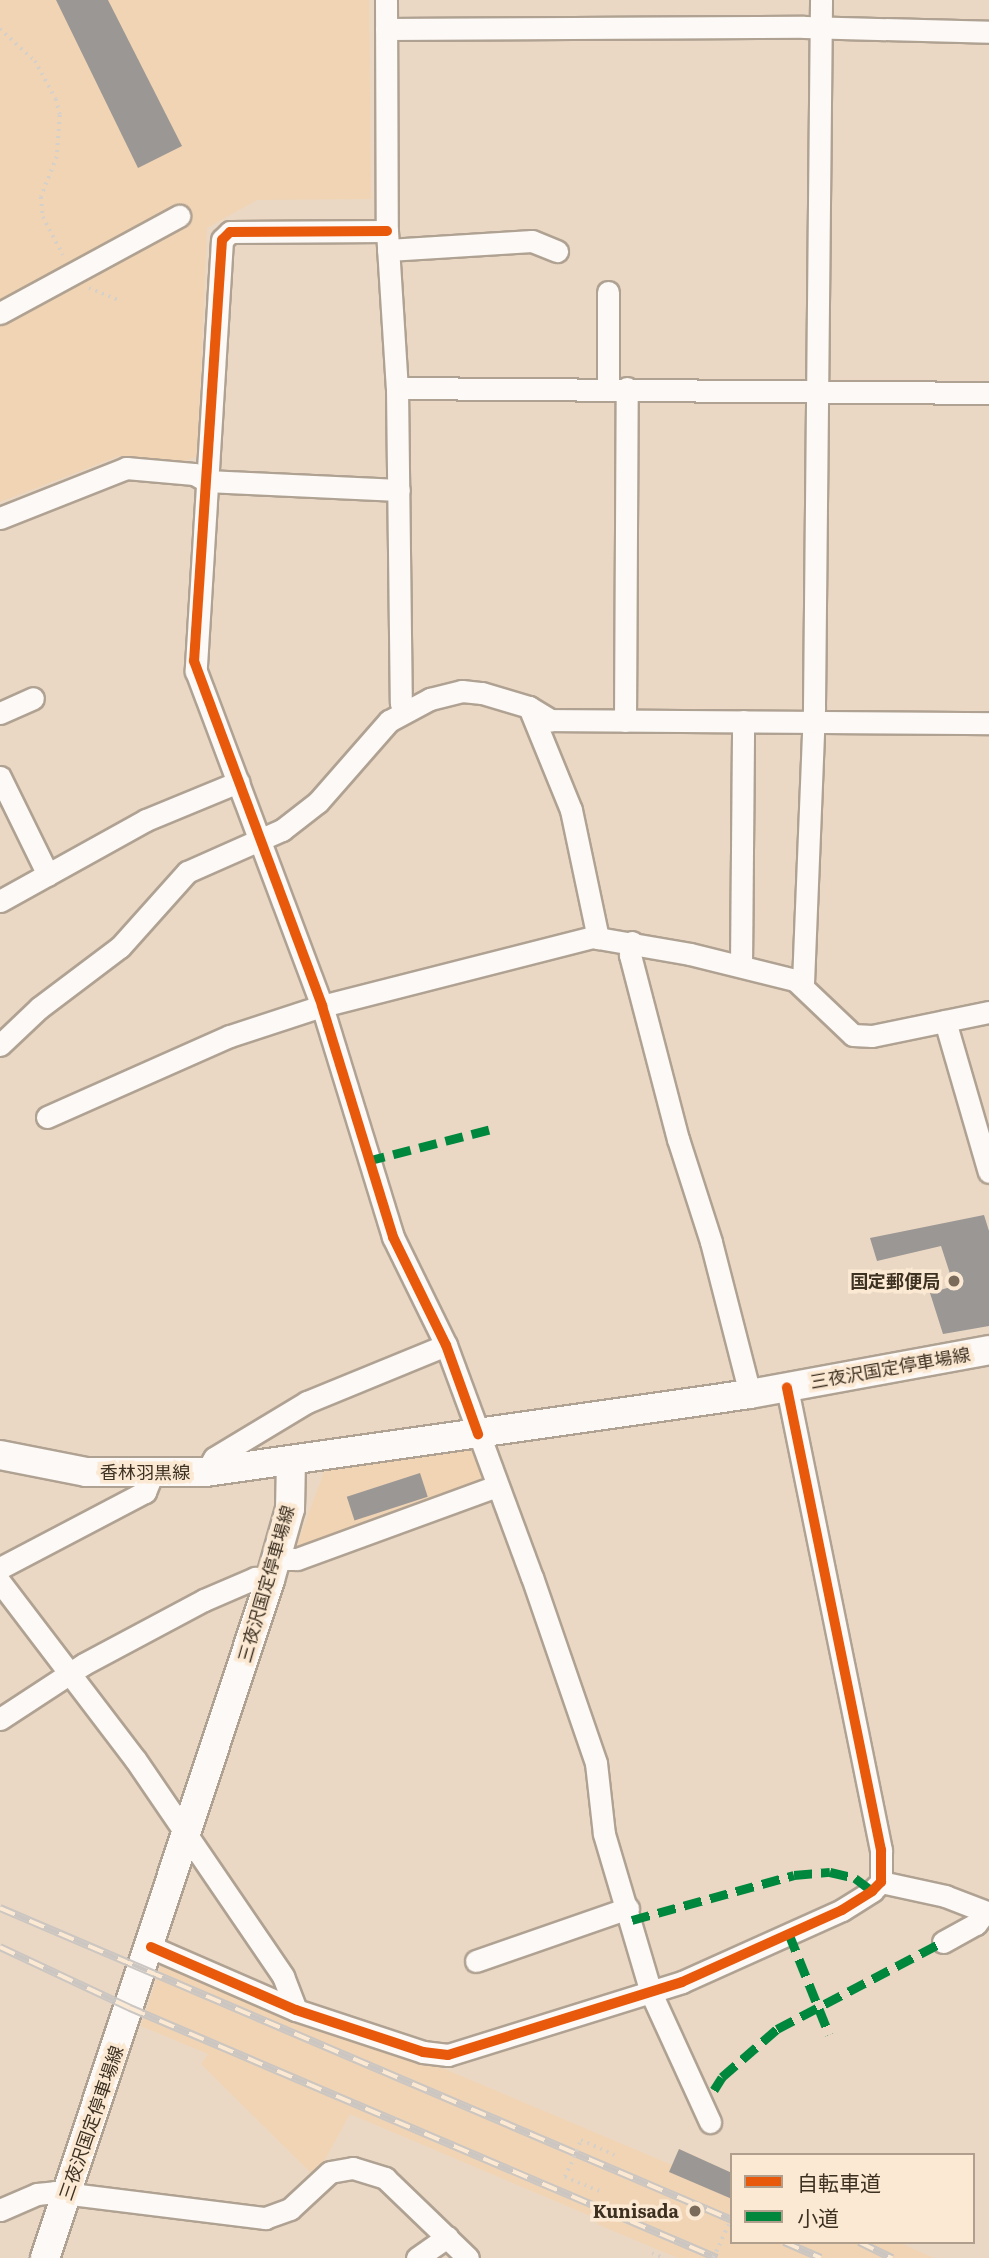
<!DOCTYPE html>
<html>
<head>
<meta charset="utf-8">
<style>
  body { margin:0 }
  #map { position:relative; width:989px; height:2258px; overflow:hidden; background:#ead8c4; font-family:Literata,"Noto Sans JP",serif }
  div>[style] { position:absolute }
  .built>* { inset:0; background:#f1d4b4 }
  .building>* { inset:0; background:#9a9794; transform-origin:0 0 }
  .path>* { height:3.5px; margin-top:-1.75px; transform-origin:0; background:repeating-linear-gradient(90deg,#d6d0ca 0 2px,transparent 0 7px) }
  .roads { filter:drop-shadow(2px 0 #b0a292) drop-shadow(-2px 0 #b0a292) drop-shadow(0 2px #b0a292) drop-shadow(0 -2px #b0a292) }
  .minor>* { height:21px; margin:-10.5px; padding:0 10.5px; transform-origin:10.5px; border-radius:10.5px; background:#fcf9f6 }
  .major>* { height:28px; margin:-14px; padding:0 14px; transform-origin:14px; border-radius:14px; background:#fcf9f6 }
  .rail>* { height:8px; margin-top:-4px; transform-origin:0; background:repeating-linear-gradient(90deg,#fce9d3 0 16px,#cbc6c1 0 32px); box-sizing:border-box; border-block:2px solid #cbc6c1 }
  .path-bridge>* { height:3.5px; margin-top:-1.75px; transform-origin:0; background:repeating-linear-gradient(90deg,#d6d0ca 0 2px,transparent 0 7px) }
  .quiet>* { height:9px; margin-top:-4.5px; transform-origin:0; background:repeating-linear-gradient(90deg,#00873e 0 18px,transparent 0 27px) }
  .cycleway>* { height:10px; margin:-5px; padding:0 5px; transform-origin:5px; border-radius:5px; background:#e8590c }
  .dots>* { width:19px; height:19px; translate:-50% -50%; box-sizing:border-box; border:4px solid #fce9d3; border-radius:50% }
  span { translate:-50% -50%; white-space:nowrap; text-align:center; line-height:1.15; -webkit-text-stroke:7px #fce9d3; paint-order:stroke }
  .poi-label { font-size:18px; color:#3d3122; font-weight:700 }
  .right { translate:-100% -50%; text-align:right }
  .street-label { font-size:18px; color:#3d3122 }
  .legend { position:absolute; left:730px; top:2153px; width:245px; height:91px; box-sizing:border-box; background:#fce9d3; border:2px solid #b09f8c; margin:0; padding:9px 12px; list-style:none; font-size:21px; color:#3d3122 }
  .legend li { display:flex; align-items:center; gap:14px; height:35px }
  .legend b { width:35px; border:2px solid #b09f8c }
</style>
</head>
<body>
<div id="map">
  <div class="built">
    <i style="clip-path:polygon(0 0,369px 0,371px 199px,257px 200px,207px 228px,197px 456px,186px 461px,119px 456px,0 502px)"></i>
    <i style="clip-path:polygon(475px 1447px,488px 1481px,295px 1550px,324px 1472px,338px 1465px)"></i>
    <i style="clip-path:polygon(161px 1966px,308px 2028px,447px 2070px,672px 2165px,679px 2149px,732px 2173px,732px 2242px,898px 2242px,934px 2258px,678px 2258px,599px 2225px,593px 2217px,350px 2114px,322px 2165px,312px 2174px,201px 2064px,208px 2054px,141px 2026px)"></i>
  </div>
  <div class="building">
    <i style="clip-path:polygon(56px 0,108px 0,182px 146px,138px 168px)"></i>
    <i style="clip-path:polygon(984px 1215px,989px 1231px,989px 1326px,943px 1334px,930px 1293px,954px 1286px,941px 1246px,877px 1261px,870px 1238px)"></i>
    <i style="left:420px;top:1473px;width:25px;height:77px;rotate:72deg"></i>
    <i style="clip-path:polygon(679px 2149px,732px 2173px,732px 2199px,669px 2172px)"></i>
  </div>
  <div class="path">
    <i style="left:0;top:29px;width:47px;rotate:42.4deg"></i>
    <i style="left:35px;top:61px;width:43px;rotate:61.1deg"></i>
    <i style="left:56px;top:99px;width:16px;rotate:76deg"></i>
    <i style="left:60px;top:115px;width:42px;rotate:94.1deg"></i>
    <i style="left:57px;top:157px;width:43px;rotate:111.8deg"></i>
    <i style="left:41px;top:197px;width:20px;rotate:84deg"></i>
    <i style="left:43px;top:217px;width:43px;rotate:62.2deg"></i>
    <i style="left:89px;top:288px;width:35px;rotate:22deg"></i>
    <i style="left:581px;top:2140px;width:37px;rotate:24deg"></i>
    <i style="left:565px;top:2177px;width:37px;rotate:22deg"></i>
    <i style="left:652px;top:2253px;width:12px;rotate:24deg"></i>
  </div>
  <div class="roads">
    <div class="minor">
      <i style="left:386px;top:0;width:231px;rotate:89.8deg"></i>
      <i style="left:387px;top:231px;width:157px;rotate:86.4deg"></i>
      <i style="left:397px;top:388px;width:315px;rotate:89.3deg"></i>
      <i style="left:401px;top:703px;width:10px;rotate:53deg"></i>
      <i style="left:386px;top:29px;width:418px;rotate:-0.3deg"></i>
      <i style="left:804px;top:27px;width:185px;rotate:1.5deg"></i>
      <i style="left:387px;top:231px;width:157px;rotate:179.6deg"></i>
      <i style="left:230px;top:232px;width:11px;rotate:135deg"></i>
      <i style="left:222px;top:240px;width:432px;rotate:93.5deg"></i>
      <i style="left:196px;top:671px;width:358px;rotate:69.4deg"></i>
      <i style="left:322px;top:1006px;width:242px;rotate:72.9deg"></i>
      <i style="left:393px;top:1237px;width:120px;rotate:63.9deg"></i>
      <i style="left:446px;top:1345px;width:247px;rotate:69.7deg"></i>
      <i style="left:532px;top:1577px;width:197px;rotate:71deg"></i>
      <i style="left:596px;top:1763px;width:71px;rotate:83.6deg"></i>
      <i style="left:604px;top:1834px;width:166px;rotate:73.5deg"></i>
      <i style="left:651px;top:1993px;width:142px;rotate:65.4deg"></i>
      <i style="left:388px;top:250px;width:144px;rotate:-3.6deg"></i>
      <i style="left:532px;top:241px;width:27px;rotate:22deg"></i>
      <i style="left:0;top:313px;width:204px;rotate:-28.5deg"></i>
      <i style="left:397px;top:388px;width:592px;rotate:0.48deg"></i>
      <i style="left:608px;top:388px;width:96px;rotate:-90deg"></i>
      <i style="left:0;top:518px;width:136px;rotate:-21.6deg"></i>
      <i style="left:126px;top:468px;width:68px;rotate:5deg"></i>
      <i style="left:194px;top:474px;width:14px;rotate:30deg"></i>
      <i style="left:206px;top:481px;width:193px;rotate:2.7deg"></i>
      <i style="left:529px;top:707px;width:111px;rotate:67.8deg"></i>
      <i style="left:571px;top:810px;width:131px;rotate:78.1deg"></i>
      <i style="left:0;top:713px;width:36px;rotate:-24deg"></i>
      <i style="left:625px;top:721px;width:333px;rotate:-89.7deg"></i>
      <i style="left:0;top:777px;width:109px;rotate:63.9deg"></i>
      <i style="left:0;top:901px;width:167px;rotate:-29deg"></i>
      <i style="left:146px;top:820px;width:100px;rotate:-22.4deg"></i>
      <i style="left:632px;top:942px;width:13px;rotate:99deg"></i>
      <i style="left:630px;top:955px;width:190px;rotate:75.4deg"></i>
      <i style="left:678px;top:1139px;width:108px;rotate:72.2deg"></i>
      <i style="left:711px;top:1242px;width:157px;rotate:75.6deg"></i>
      <i style="left:741px;top:965px;width:244px;rotate:-89.5deg"></i>
      <i style="left:803px;top:983px;width:277px;rotate:-87.7deg"></i>
      <i style="left:814px;top:706px;width:706px;rotate:-89.43deg"></i>
      <i style="left:945px;top:1021px;width:157px;rotate:73.8deg"></i>
      <i style="left:0;top:1045px;width:54px;rotate:-43.5deg"></i>
      <i style="left:39px;top:1008px;width:101px;rotate:-37deg"></i>
      <i style="left:120px;top:947px;width:101px;rotate:-48.2deg"></i>
      <i style="left:187px;top:872px;width:104px;rotate:-23.9deg"></i>
      <i style="left:282px;top:830px;width:46px;rotate:-37.9deg"></i>
      <i style="left:318px;top:802px;width:108px;rotate:-48.8deg"></i>
      <i style="left:389px;top:721px;width:47px;rotate:-28.2deg"></i>
      <i style="left:430px;top:699px;width:33px;rotate:-14deg"></i>
      <i style="left:462px;top:691px;width:20px;rotate:6deg"></i>
      <i style="left:482px;top:693px;width:49px;rotate:16.6deg"></i>
      <i style="left:529px;top:707px;width:26px;rotate:31deg"></i>
      <i style="left:551px;top:720px;width:438px;rotate:0.4deg"></i>
      <i style="left:47px;top:1117px;width:200px;rotate:-23.9deg"></i>
      <i style="left:230px;top:1036px;width:97px;rotate:-18.1deg"></i>
      <i style="left:322px;top:1006px;width:279px;rotate:-14.3deg"></i>
      <i style="left:592px;top:937px;width:99px;rotate:9.8deg"></i>
      <i style="left:690px;top:954px;width:108px;rotate:13.9deg"></i>
      <i style="left:795px;top:980px;width:80px;rotate:43.5deg"></i>
      <i style="left:853px;top:1035px;width:19px;rotate:3deg"></i>
      <i style="left:872px;top:1036px;width:119px;rotate:-11.6deg"></i>
      <i style="left:206px;top:1472px;width:16px;rotate:-60deg"></i>
      <i style="left:214px;top:1458px;width:109px;rotate:-31.1deg"></i>
      <i style="left:307px;top:1402px;width:150px;rotate:-22.3deg"></i>
      <i style="left:276px;top:1559px;width:21px"></i>
      <i style="left:297px;top:1559px;width:212px;rotate:-20.1deg"></i>
      <i style="left:0;top:1568px;width:164px;rotate:-27.7deg"></i>
      <i style="left:145px;top:1492px;width:18px;rotate:-68deg"></i>
      <i style="left:0;top:1582px;width:223px;rotate:52.7deg"></i>
      <i style="left:135px;top:1759px;width:263px;rotate:55.7deg"></i>
      <i style="left:283px;top:1976px;width:36px;rotate:69deg"></i>
      <i style="left:0;top:1719px;width:100px;rotate:-33.2deg"></i>
      <i style="left:84px;top:1664px;width:136px;rotate:-28.1deg"></i>
      <i style="left:204px;top:1600px;width:56px;rotate:-23.3deg"></i>
      <i style="left:255px;top:1578px;width:15px;rotate:8deg"></i>
      <i style="left:881px;top:1882px;width:66px;rotate:12.3deg"></i>
      <i style="left:945px;top:1896px;width:47px;rotate:21.1deg"></i>
      <i style="left:943px;top:1942px;width:38px;rotate:-29deg"></i>
      <i style="left:976px;top:1924px;width:15px;rotate:-53deg"></i>
      <i style="left:151px;top:1947px;width:158px;rotate:23.5deg"></i>
      <i style="left:296px;top:2010px;width:134px;rotate:18.3deg"></i>
      <i style="left:423px;top:2052px;width:25px;rotate:7deg"></i>
      <i style="left:448px;top:2055px;width:245px;rotate:-17.3deg"></i>
      <i style="left:682px;top:1982px;width:175px;rotate:-24.2deg"></i>
      <i style="left:842px;top:1910px;width:36px;rotate:-32deg"></i>
      <i style="left:872px;top:1891px;width:13px;rotate:-45deg"></i>
      <i style="left:881px;top:1882px;width:32px;rotate:-90deg"></i>
      <i style="left:881px;top:1850px;width:472px;rotate:-101.5deg"></i>
      <i style="left:476px;top:1961px;width:161px;rotate:-19.2deg"></i>
      <i style="left:0;top:2210px;width:40px;rotate:-23.4deg"></i>
      <i style="left:37px;top:2194px;width:18px;rotate:-6deg"></i>
      <i style="left:55px;top:2192px;width:212px;rotate:7.1deg"></i>
      <i style="left:265px;top:2218px;width:27px;rotate:-20deg"></i>
      <i style="left:290px;top:2209px;width:54px;rotate:-42.8deg"></i>
      <i style="left:330px;top:2172px;width:23px;rotate:-10deg"></i>
      <i style="left:353px;top:2168px;width:34px;rotate:17deg"></i>
      <i style="left:385px;top:2178px;width:115px;rotate:43.9deg"></i>
      <i style="left:417px;top:2258px;width:37px;rotate:-35deg"></i>
    </div>
    <div class="major">
      <i style="left:0;top:1455px;width:88px;rotate:11.2deg"></i>
      <i style="left:86px;top:1472px;width:120px"></i>
      <i style="left:206px;top:1472px;width:550px;rotate:-8.16deg"></i>
      <i style="left:750px;top:1394px;width:243px;rotate:-10.4deg"></i>
      <i style="left:45px;top:2258px;width:714px;rotate:-71.64deg"></i>
      <i style="left:270px;top:1580px;width:74px;rotate:-74.3deg"></i>
      <i style="left:290px;top:1509px;width:49px;rotate:-88.8deg"></i>
    </div>
  </div>
  <div class="rail">
    <i style="left:0;top:1908px;width:796px;rotate:23.09deg"></i>
    <i style="left:0;top:1947px;width:144px;rotate:25.1deg"></i>
    <i style="left:130px;top:2008px;width:638px;rotate:23.07deg"></i>
    <i style="left:784px;top:2242px;width:40px;rotate:23.4deg"></i>
    <i style="left:859px;top:2242px;width:37px;rotate:26deg"></i>
  </div>
  <div class="path-bridge">
    <i style="left:565px;top:2177px;width:40px;rotate:-66.6deg"></i>
    <i style="left:713px;top:2258px;width:45px;rotate:-65.1deg"></i>
  </div>
  <div class="quiet">
    <i style="left:367px;top:1161px;width:129px;rotate:-14.4deg"></i>
    <i style="left:632px;top:1920px;width:168px;rotate:-15.5deg"></i>
    <i style="left:794px;top:1875px;width:36px;rotate:-5deg"></i>
    <i style="left:830px;top:1872px;width:26px;rotate:13deg"></i>
    <i style="left:855px;top:1878px;width:21px;rotate:37deg"></i>
    <i style="left:789px;top:1934px;width:108px;rotate:68.2deg"></i>
    <i style="left:714px;top:2090px;width:15px;rotate:-58deg"></i>
    <i style="left:722px;top:2077px;width:73px;rotate:-41.1deg"></i>
    <i style="left:777px;top:2029px;width:187px;rotate:-27.7deg"></i>
  </div>
  <div class="cycleway">
    <i style="left:387px;top:231px;width:157px;rotate:179.6deg"></i>
    <i style="left:230px;top:232px;width:11px;rotate:135deg"></i>
    <i style="left:222px;top:240px;width:422px;rotate:93.8deg"></i>
    <i style="left:194px;top:661px;width:368px;rotate:69.6deg"></i>
    <i style="left:322px;top:1006px;width:242px;rotate:72.9deg"></i>
    <i style="left:393px;top:1237px;width:120px;rotate:63.9deg"></i>
    <i style="left:446px;top:1345px;width:95px;rotate:70.2deg"></i>
    <i style="left:151px;top:1947px;width:158px;rotate:23.5deg"></i>
    <i style="left:296px;top:2010px;width:134px;rotate:18.3deg"></i>
    <i style="left:423px;top:2052px;width:25px;rotate:7deg"></i>
    <i style="left:448px;top:2055px;width:245px;rotate:-17.3deg"></i>
    <i style="left:682px;top:1982px;width:175px;rotate:-24.2deg"></i>
    <i style="left:842px;top:1910px;width:36px;rotate:-32deg"></i>
    <i style="left:872px;top:1891px;width:13px;rotate:-45deg"></i>
    <i style="left:881px;top:1882px;width:32px;rotate:-90deg"></i>
    <i style="left:881px;top:1850px;width:472px;rotate:-101.5deg"></i>
  </div>
  <div class="dots">
    <i style="left:954px;top:1281px;background:#7a6b5b"></i>
    <i style="left:695px;top:2211px;background:#7a6b5b"></i>
  </div>
  <div class="poi-label">
    <span class="right" style="left:940px;top:1281px">国定郵便局</span>
    <span class="right" style="left:679px;top:2211px">Kunisada</span>
  </div>
  <div class="street-label">
    <span style="left:890px;top:1368px;rotate:-10deg">三夜沢国定停車場線</span>
    <span style="left:145px;top:1472px">香林羽黒線</span>
    <span style="left:266px;top:1584px;rotate:-74deg">三夜沢国定停車場線</span>
    <span style="left:91px;top:2123px;rotate:-71deg">三夜沢国定停車場線</span>
  </div>
  <ul class="legend">
  <li><b style="height:9px;background:#e8590c"></b>自転車道</li>
  <li><b style="height:9px;background:#00873e"></b>小道</li>
  </ul>
</div>
</body>
</html>
